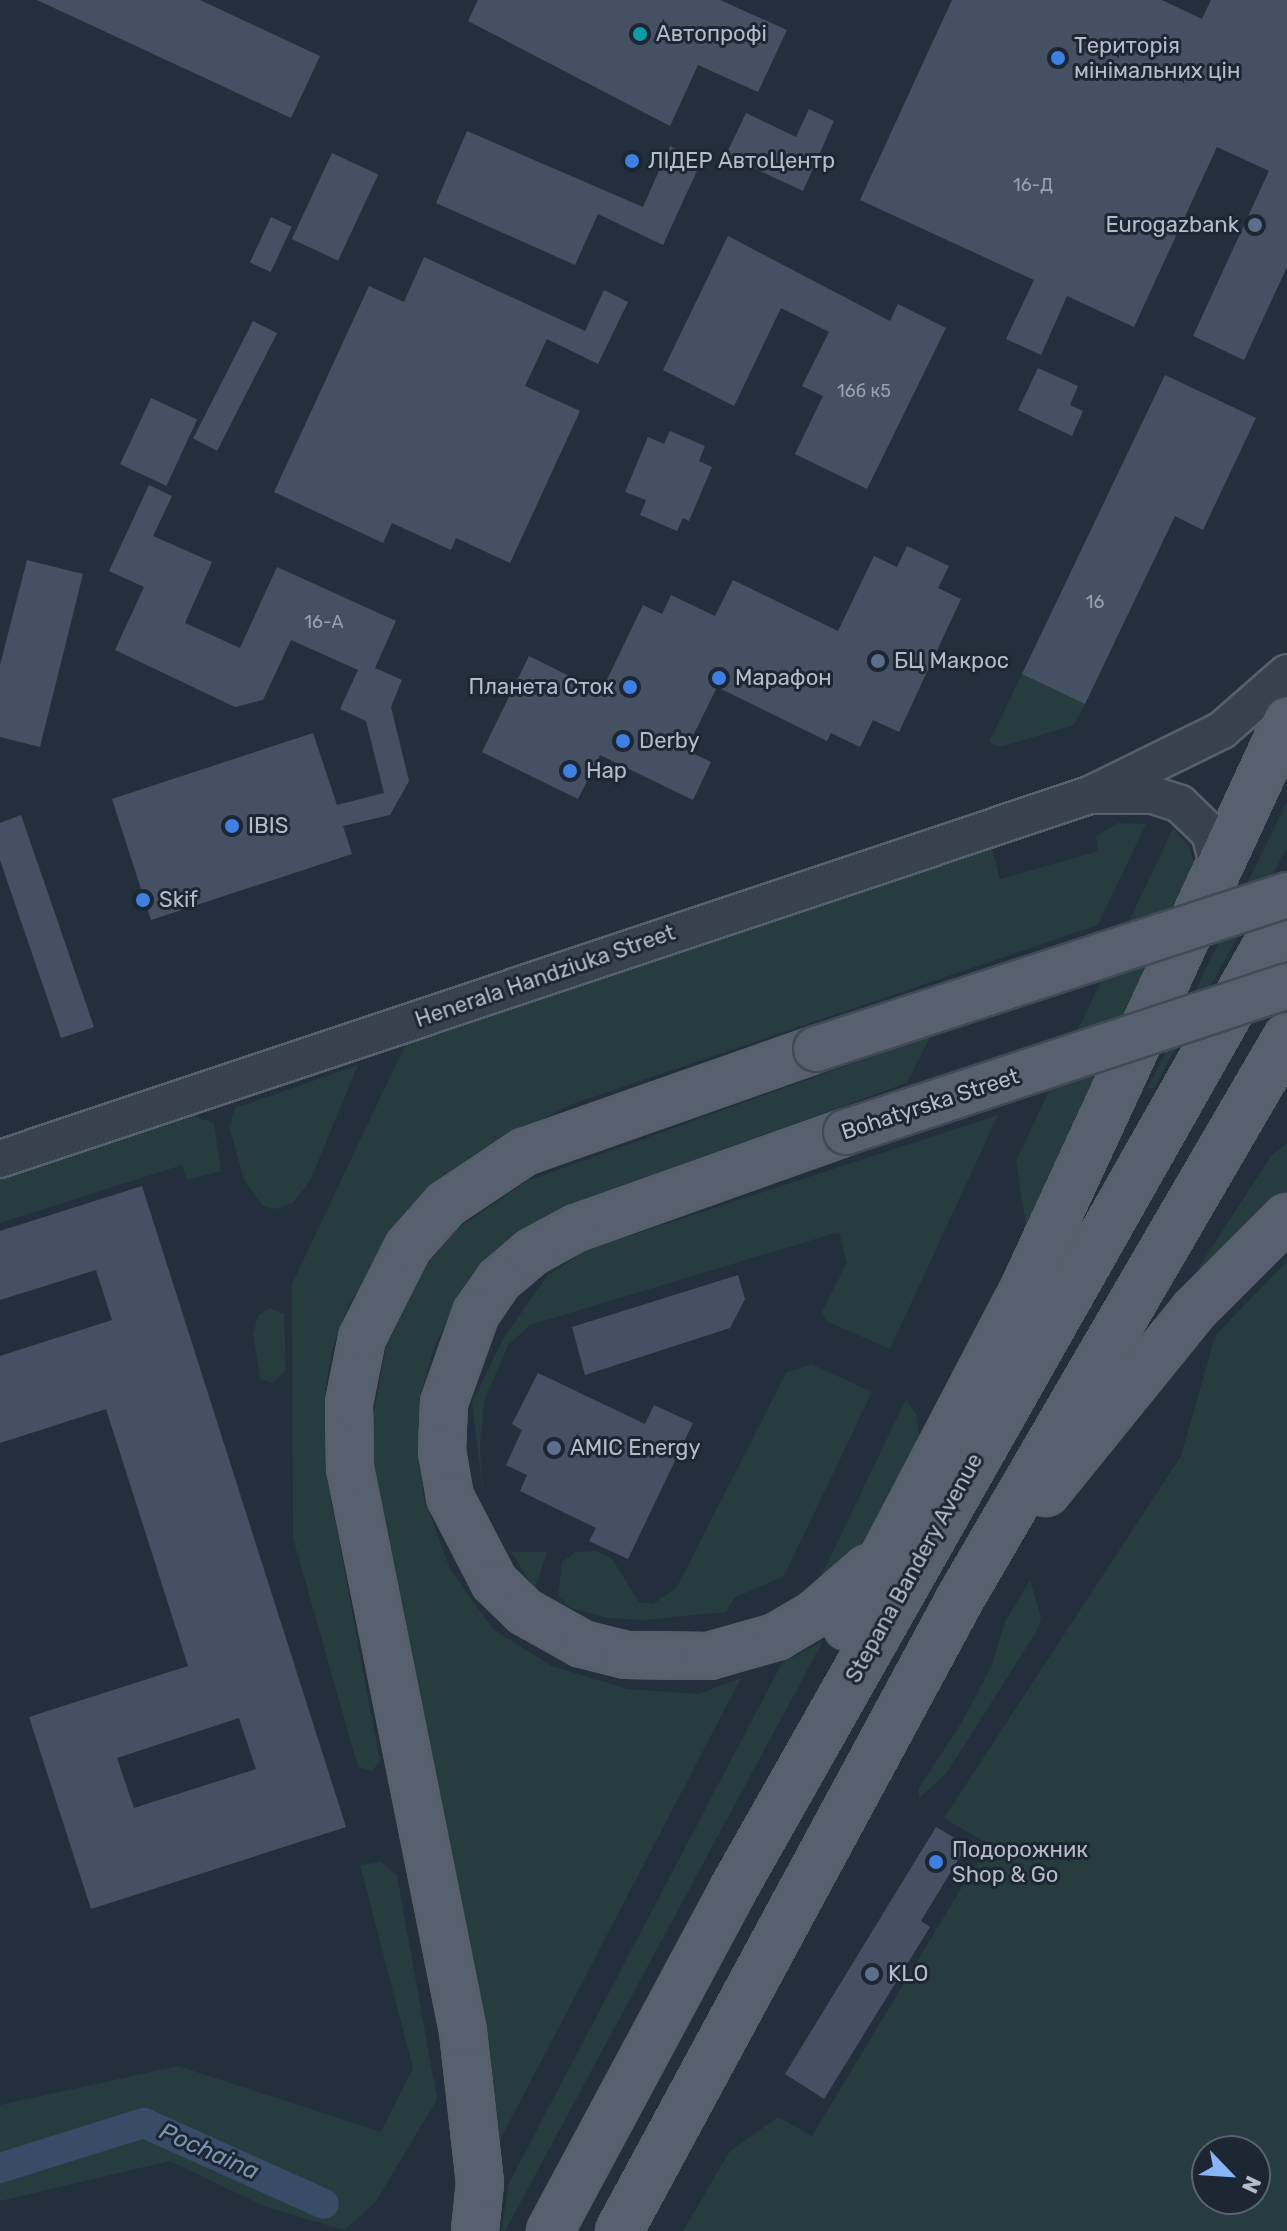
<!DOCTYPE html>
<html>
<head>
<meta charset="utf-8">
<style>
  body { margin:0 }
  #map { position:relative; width:1287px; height:2231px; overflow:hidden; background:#242f3e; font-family:Rubik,sans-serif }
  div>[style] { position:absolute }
  .green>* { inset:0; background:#263c3f }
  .canal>* { height:30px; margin:-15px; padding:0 15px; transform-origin:15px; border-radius:15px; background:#394c67 }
  .building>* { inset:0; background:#455162; transform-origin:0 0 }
  .roads { filter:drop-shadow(2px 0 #565f6c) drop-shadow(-2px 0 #565f6c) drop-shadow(0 2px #565f6c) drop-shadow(0 -2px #565f6c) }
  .minor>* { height:36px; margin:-18px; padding:0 18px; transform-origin:18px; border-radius:18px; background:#38414e }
  .major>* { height:44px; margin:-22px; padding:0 22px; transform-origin:22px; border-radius:22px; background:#56606e }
  .bridges { filter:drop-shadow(2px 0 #414a57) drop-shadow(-2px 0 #414a57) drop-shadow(0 2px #414a57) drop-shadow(0 -2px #414a57) }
  .major-bridge>* { height:44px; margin:-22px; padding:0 22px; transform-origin:22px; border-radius:22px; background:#56606e }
  .dots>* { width:22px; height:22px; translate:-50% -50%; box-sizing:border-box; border:4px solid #1d2633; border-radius:50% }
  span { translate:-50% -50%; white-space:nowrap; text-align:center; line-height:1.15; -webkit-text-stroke:6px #1d2633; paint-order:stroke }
  .number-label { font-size:18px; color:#98a1af }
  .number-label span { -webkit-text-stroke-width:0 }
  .poi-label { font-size:22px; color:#b4bcc9 }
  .left { translate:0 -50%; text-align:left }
  .right { translate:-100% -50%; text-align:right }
  .street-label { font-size:22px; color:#b4bcc9 }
  .water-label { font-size:24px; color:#7c92b1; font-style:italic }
  .north { position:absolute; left:1191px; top:2135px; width:80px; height:80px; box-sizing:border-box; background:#1d2633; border:2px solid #59626f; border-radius:50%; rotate:115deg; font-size:22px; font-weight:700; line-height:32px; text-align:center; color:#b4bcc9 }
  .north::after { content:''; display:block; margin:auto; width:28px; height:36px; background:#8ab4f8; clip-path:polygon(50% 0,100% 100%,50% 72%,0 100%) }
</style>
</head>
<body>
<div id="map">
  <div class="green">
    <i style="clip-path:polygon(1022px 674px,1085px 704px,1074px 725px,1000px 747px,989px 742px)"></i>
    <i style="clip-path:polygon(1287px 801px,1287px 848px,1154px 1088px,1148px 1088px)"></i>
    <i style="clip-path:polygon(1118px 823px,1146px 824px,1098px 925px,567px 1106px,471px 1157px,430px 1187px,399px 1225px,349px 1305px,333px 1346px,325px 1390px,326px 1473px,380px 1761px,372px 1771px,358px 1767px,293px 1538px,292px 1284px,408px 1039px,992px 849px,1000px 879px,1098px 851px,1096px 836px)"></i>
    <i style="clip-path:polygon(1173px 828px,1190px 849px,1196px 871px,1028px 1239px,1016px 1161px)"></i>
    <i style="clip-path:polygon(931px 1035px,907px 1083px,576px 1202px,511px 1239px,467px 1281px,434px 1347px,419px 1400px,423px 1495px,450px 1569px,493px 1629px,552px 1666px,627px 1689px,699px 1694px,741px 1678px,498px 2144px,489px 2043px,374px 1481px,370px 1433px,386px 1347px,427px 1265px,457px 1229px,527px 1181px)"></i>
    <i style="clip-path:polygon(358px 1065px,310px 1181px,293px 1203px,275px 1209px,263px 1206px,244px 1180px,229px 1126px,235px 1108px)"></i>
    <i style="clip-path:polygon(998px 1115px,890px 1349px,826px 1321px,822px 1312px,847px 1263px,839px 1232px,530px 1325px,508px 1345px,484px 1402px,480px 1448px,484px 1500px,472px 1403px,503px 1339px,547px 1276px,586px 1250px)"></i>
    <i style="clip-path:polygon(194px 1116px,214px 1123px,221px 1171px,187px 1180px,182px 1165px,0 1223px,0 1180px)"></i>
    <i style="clip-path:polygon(1287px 1143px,1287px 1192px,1201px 1281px,1199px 1267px,1271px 1156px)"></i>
    <i style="clip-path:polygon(evenodd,1287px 1261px,1287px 2231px,683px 2231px,730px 2151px,778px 2117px,812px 2136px,988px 1844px,944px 1818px,1181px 1456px,1215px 1336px,1287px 1261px,1255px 2151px,1255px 2199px,1207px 2199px,1207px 2151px,1255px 2151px)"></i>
    <i style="clip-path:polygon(269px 1308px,284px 1314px,286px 1370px,273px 1383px,260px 1379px,253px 1334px,258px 1316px)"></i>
    <i style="clip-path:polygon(811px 1364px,872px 1392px,784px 1576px,734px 1598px,726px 1612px,644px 1620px,608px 1618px,571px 1608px,558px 1596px,562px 1562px,576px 1552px,596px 1551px,612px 1559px,639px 1602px,653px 1604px,677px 1587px,786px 1373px)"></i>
    <i style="clip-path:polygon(906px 1399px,917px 1416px,920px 1445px,870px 1547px,811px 1597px)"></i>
    <i style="clip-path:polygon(511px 1552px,547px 1552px,535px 1590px)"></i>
    <i style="clip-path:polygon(1030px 1580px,1041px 1617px,1038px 1629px,946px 1774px,919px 1798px,919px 1788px,962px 1722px,991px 1667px,1005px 1622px)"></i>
    <i style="clip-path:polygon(823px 1641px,505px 2231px,501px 2231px,509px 2183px,782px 1663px)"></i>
    <i style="clip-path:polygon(381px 1862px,397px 1875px,437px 2099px,375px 2203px,344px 2230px,266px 2207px,170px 2161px,0 2201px,0 2105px,178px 2066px,381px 2132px,413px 2068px,360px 1865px)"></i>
  </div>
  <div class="canal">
    <i style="left:0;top:2168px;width:151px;rotate:-17.4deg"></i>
    <i style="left:144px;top:2123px;width:197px;rotate:24.2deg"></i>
  </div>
  <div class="building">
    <i style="clip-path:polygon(37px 0,200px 0,320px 56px,291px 118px)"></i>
    <i style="clip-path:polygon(478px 0,720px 0,787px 30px,758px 92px,698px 65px,670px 126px,468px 21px)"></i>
    <i style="clip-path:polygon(952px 0,1162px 0,1202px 19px,1211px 0,1287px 0,1287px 267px,1244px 360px,1193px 336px,1269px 171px,1217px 147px,1134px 327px,1067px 296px,1041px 355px,1006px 339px,1034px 280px,860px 200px)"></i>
    <i style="clip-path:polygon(809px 109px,834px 121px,803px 191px,726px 155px,746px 113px,796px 137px)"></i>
    <i style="clip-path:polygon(467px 131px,643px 207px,670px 146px,701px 162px,663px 245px,598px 214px,575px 265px,436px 203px)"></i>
    <i style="left:332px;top:153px;width:51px;height:95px;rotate:25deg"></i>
    <i style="left:271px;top:217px;width:23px;height:50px;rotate:25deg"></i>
    <i style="clip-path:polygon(728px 236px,890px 321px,898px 304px,946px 328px,867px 489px,795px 454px,823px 396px,802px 386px,829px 332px,781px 308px,734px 406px,663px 370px)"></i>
    <i style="clip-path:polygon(424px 257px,585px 331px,604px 290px,628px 302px,598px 364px,547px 339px,525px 386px,580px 411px,510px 563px,456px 538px,451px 550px,392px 523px,383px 543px,274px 492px,369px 286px,404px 302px)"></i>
    <i style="left:253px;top:321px;width:27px;height:132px;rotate:27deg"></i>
    <i style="clip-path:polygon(1038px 368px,1078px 386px,1070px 405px,1083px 411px,1072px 436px,1018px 410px)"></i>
    <i style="clip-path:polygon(1165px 375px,1256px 418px,1203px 530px,1175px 516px,1085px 704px,1022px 674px)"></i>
    <i style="left:151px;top:398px;width:51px;height:73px;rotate:25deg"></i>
    <i style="clip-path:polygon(670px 431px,705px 446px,699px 461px,712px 467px,689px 521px,683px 518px,677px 531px,640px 515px,646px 500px,625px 492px,648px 437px,664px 444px)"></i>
    <i style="clip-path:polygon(149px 485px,172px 496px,153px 536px,212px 562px,185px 623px,240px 648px,277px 567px,396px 621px,375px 668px,402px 680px,391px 707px,409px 781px,390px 815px,343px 826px,352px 854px,151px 920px,112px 799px,313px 733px,337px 805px,384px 793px,366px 721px,340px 709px,358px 670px,291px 640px,263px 700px,235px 707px,115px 650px,144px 587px,109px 571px)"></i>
    <i style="clip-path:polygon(907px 546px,949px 566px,938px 588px,961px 599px,899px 732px,873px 720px,860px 747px,831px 733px,827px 741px,717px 687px,686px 750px,711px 762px,693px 800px,600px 755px,578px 799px,482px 752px,529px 656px,601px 692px,643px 605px,662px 614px,671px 595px,715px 616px,733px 580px,838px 631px,874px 556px,897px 567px)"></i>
    <i style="clip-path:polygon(27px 560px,83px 574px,40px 747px,0 737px,0 665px)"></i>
    <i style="clip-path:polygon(21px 815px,94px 1027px,61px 1038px,0 860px,0 823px)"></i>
    <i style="clip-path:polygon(evenodd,142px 1186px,346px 1827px,91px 1909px,29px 1717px,188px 1666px,106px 1409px,0 1443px,0 1356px,112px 1320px,96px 1270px,0 1300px,0 1231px,142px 1186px,239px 1718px,256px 1769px,134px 1808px,117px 1758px,239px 1718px)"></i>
    <i style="clip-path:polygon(738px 1275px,745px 1299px,730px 1328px,585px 1375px,572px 1327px)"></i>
    <i style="clip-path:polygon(538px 1373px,645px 1424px,654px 1405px,693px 1423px,628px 1559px,589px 1541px,596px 1528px,520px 1491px,527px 1475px,506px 1465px,522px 1430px,512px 1424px)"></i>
    <i style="clip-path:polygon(936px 1827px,967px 1845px,921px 1921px,930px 1927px,824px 2099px,785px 2074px)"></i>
  </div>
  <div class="roads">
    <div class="minor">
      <i style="left:1096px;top:795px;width:57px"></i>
      <i style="left:1153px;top:795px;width:28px;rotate:18deg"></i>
      <i style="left:1180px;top:804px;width:42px;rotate:44deg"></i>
      <i style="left:1210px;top:833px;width:34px;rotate:75deg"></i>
      <i style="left:0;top:1159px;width:1149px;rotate:-18.47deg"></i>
      <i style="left:1090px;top:795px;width:147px;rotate:-26.2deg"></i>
      <i style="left:1222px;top:730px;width:86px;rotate:-41.2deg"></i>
    </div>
    <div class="major">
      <i style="left:846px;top:1132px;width:287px;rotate:160.4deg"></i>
      <i style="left:576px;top:1228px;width:50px;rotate:151.4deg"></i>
      <i style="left:532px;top:1252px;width:43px;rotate:139.7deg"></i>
      <i style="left:499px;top:1280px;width:40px;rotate:124.9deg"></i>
      <i style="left:476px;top:1313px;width:96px;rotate:109.6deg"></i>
      <i style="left:444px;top:1403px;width:48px;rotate:92.4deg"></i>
      <i style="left:442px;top:1451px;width:47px;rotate:80.1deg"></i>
      <i style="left:450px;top:1497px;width:96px;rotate:62.6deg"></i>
      <i style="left:494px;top:1582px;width:43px;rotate:44.1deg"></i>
      <i style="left:525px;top:1612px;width:65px;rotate:29.3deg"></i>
      <i style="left:582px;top:1644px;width:45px;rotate:14deg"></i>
      <i style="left:626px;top:1655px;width:83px;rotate:0.7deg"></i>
      <i style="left:709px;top:1656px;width:70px;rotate:-15.8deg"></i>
      <i style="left:776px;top:1637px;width:45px;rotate:-30.5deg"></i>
      <i style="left:815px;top:1614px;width:70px;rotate:-41deg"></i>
      <i style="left:1046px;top:1493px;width:237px;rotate:-51deg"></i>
      <i style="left:1195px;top:1309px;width:130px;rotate:-45deg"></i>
      <i style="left:847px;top:1627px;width:387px;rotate:-62.4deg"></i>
      <i style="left:1026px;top:1284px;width:622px;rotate:-65.21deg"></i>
      <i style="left:475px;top:2231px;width:48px;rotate:-84.1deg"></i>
      <i style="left:480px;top:2183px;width:153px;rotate:-96.4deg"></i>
      <i style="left:463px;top:2031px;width:574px;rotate:-101.35deg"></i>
      <i style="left:350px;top:1468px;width:65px;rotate:-90.9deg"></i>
      <i style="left:349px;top:1403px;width:66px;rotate:-78.7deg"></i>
      <i style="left:362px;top:1338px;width:102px;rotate:-63.2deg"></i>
      <i style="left:408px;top:1247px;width:57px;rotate:-48.5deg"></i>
      <i style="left:446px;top:1204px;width:94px;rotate:-33.7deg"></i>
      <i style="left:524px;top:1152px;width:310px;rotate:-19.4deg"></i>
      <i style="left:550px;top:2231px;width:383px;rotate:-61.8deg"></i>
      <i style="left:731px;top:1893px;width:1129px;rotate:-60.51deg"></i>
      <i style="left:619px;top:2231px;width:720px;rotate:-61.66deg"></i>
      <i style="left:961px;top:1597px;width:648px;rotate:-59.79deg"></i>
    </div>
  </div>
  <div class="bridges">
    <div class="major-bridge">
      <i style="left:816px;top:1049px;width:496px;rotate:-18.1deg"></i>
      <i style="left:846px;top:1132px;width:465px;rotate:-18.3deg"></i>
    </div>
  </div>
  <div class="dots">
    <i style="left:640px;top:34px;background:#0f9aa8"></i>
    <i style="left:1058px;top:58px;background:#3f7fe0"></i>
    <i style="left:632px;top:161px;background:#3f7fe0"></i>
    <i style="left:1255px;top:225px;background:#5c6f8a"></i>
    <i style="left:878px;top:661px;background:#5c6f8a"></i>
    <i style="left:719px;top:678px;background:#3f7fe0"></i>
    <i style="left:630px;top:687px;background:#3f7fe0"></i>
    <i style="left:623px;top:741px;background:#3f7fe0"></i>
    <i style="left:570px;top:771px;background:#3f7fe0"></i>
    <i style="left:232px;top:826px;background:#3f7fe0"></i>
    <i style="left:143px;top:900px;background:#3f7fe0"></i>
    <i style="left:554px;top:1448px;background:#5c6f8a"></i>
    <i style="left:936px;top:1862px;background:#3f7fe0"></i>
    <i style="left:872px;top:1974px;background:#5c6f8a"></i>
  </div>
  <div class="number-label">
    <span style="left:1033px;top:185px">16-Д</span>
    <span style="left:864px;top:391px">16б к5</span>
    <span style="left:1095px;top:602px">16</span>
    <span style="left:324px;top:622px">16-А</span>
  </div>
  <div class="poi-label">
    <span class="left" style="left:656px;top:34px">Автопрофі</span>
    <span class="left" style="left:1074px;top:58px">Територія<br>мінімальних цін</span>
    <span class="left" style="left:648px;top:161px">ЛІДЕР АвтоЦентр</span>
    <span class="right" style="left:1239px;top:225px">Eurogazbank</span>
    <span class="left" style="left:894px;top:661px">БЦ Макрос</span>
    <span class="left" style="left:735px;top:678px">Марафон</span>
    <span class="right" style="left:614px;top:687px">Планета Сток</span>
    <span class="left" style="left:639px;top:741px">Derby</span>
    <span class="left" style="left:586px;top:771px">Hap</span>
    <span class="left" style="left:248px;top:826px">IBIS</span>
    <span class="left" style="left:159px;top:900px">Skif</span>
    <span class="left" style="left:570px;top:1448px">AMIC Energy</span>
    <span class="left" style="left:952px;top:1862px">Подорожник<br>Shop &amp; Go</span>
    <span class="left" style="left:888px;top:1974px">KLO</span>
  </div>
  <div class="street-label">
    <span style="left:545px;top:976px;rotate:-19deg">Henerala Handziuka Street</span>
    <span style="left:930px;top:1104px;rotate:-18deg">Bohatyrska Street</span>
    <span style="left:914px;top:1568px;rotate:-61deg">Stepana Bandery Avenue</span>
  </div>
  <div class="water-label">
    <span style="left:209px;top:2152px;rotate:24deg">Pochaina</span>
  </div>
  <div class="north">N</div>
</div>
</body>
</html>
